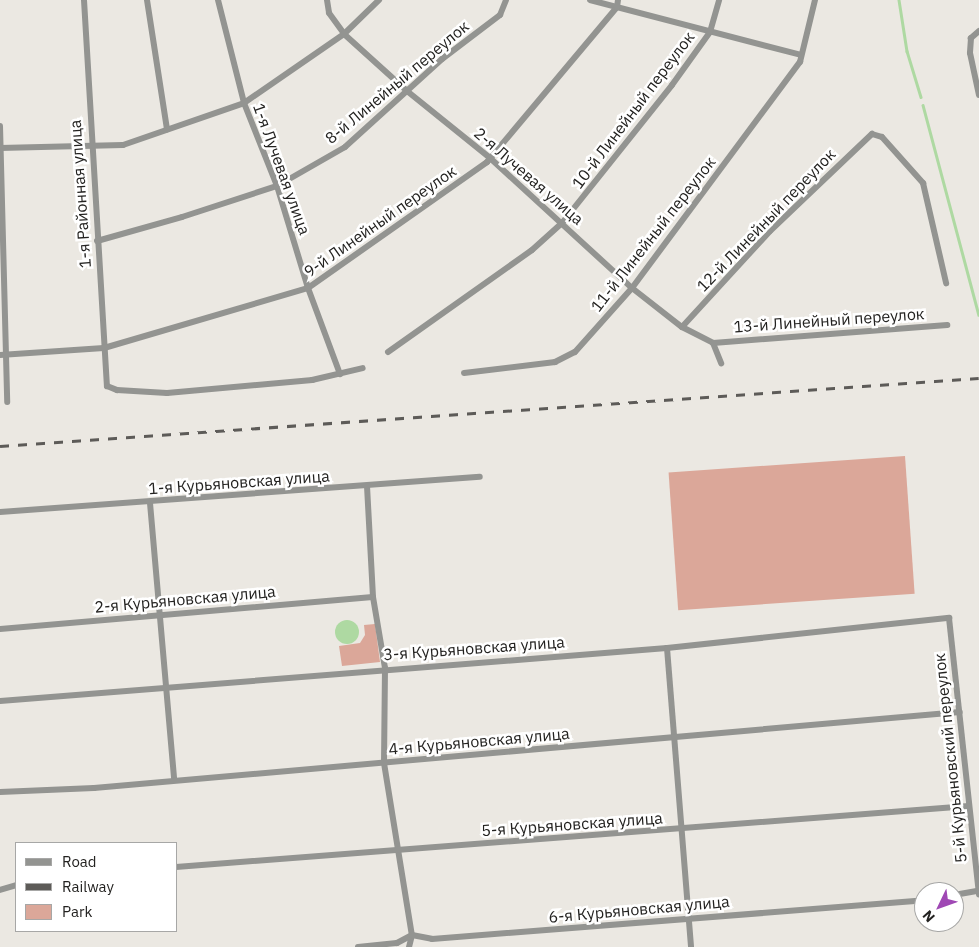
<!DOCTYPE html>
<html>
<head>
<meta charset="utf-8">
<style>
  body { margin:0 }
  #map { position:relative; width:979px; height:947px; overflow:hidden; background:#ebe8e2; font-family:"IBM Plex Sans",sans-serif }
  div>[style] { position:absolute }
  .green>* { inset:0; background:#dba799; transform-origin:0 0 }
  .water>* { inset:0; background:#aed9a2 }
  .round { border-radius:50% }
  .stream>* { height:2.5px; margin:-1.25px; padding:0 1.25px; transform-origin:1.25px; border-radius:1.25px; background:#aed9a2 }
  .minor>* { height:6px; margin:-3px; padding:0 3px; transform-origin:3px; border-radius:3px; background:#939491 }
  .rail>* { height:2.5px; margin-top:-1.25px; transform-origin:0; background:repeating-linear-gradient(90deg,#5d5b58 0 9px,transparent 0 18px) }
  span { translate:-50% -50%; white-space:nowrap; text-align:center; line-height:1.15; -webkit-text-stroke:5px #fff; paint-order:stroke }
  .street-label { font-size:16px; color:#232220 }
  .legend { position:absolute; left:15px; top:842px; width:162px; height:90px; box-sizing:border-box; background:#fff; border:1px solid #a7a7a6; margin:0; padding:6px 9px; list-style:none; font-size:15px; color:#232220 }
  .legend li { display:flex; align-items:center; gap:10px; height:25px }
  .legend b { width:25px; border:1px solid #a7a7a6 }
  .north { position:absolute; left:914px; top:882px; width:50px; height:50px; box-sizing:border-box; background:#fff; border:1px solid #a7a7a6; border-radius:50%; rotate:228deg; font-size:14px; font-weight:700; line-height:20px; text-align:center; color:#232220 }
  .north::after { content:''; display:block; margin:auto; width:18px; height:22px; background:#9f48b4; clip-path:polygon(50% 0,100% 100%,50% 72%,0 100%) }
</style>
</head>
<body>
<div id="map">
  <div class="green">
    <i style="left:905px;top:456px;width:138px;height:237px;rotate:86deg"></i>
    <i style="clip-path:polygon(375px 624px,380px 662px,342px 666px,339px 646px,360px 643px,365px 635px,364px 625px)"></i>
  </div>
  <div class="water">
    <i class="round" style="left:335px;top:620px;width:24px;height:24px"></i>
  </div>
  <div class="stream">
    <i style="left:899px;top:0;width:52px;rotate:81.1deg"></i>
    <i style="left:907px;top:51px;width:48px;rotate:73.1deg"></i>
    <i style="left:923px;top:105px;width:217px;rotate:75.1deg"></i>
  </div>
  <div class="minor">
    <i style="left:84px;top:0;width:387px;rotate:86.6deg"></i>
    <i style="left:107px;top:386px;width:11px;rotate:22deg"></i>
    <i style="left:117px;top:390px;width:50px;rotate:3.4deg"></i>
    <i style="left:167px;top:393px;width:146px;rotate:-5.1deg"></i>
    <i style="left:312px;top:380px;width:52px;rotate:-13.2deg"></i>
    <i style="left:147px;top:0;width:131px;rotate:81.2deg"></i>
    <i style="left:218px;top:0;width:106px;rotate:75.8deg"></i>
    <i style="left:244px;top:103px;width:89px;rotate:68.3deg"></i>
    <i style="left:277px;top:186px;width:107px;rotate:73.1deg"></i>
    <i style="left:308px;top:288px;width:92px;rotate:69.6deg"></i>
    <i style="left:327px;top:0;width:13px;rotate:81deg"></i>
    <i style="left:329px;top:13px;width:26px;rotate:54deg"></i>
    <i style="left:344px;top:34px;width:85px;rotate:42.1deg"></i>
    <i style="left:407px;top:91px;width:107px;rotate:38.9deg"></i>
    <i style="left:490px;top:158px;width:193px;rotate:42.5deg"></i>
    <i style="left:632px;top:288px;width:63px;rotate:38deg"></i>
    <i style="left:682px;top:327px;width:35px;rotate:27deg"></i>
    <i style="left:713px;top:343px;width:22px;rotate:68deg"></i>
    <i style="left:590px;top:0;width:218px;rotate:14.6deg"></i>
    <i style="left:979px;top:31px;width:11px;rotate:139deg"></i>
    <i style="left:971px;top:38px;width:15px;rotate:94deg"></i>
    <i style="left:970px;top:53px;width:43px;rotate:77.9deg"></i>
    <i style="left:0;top:126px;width:276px;rotate:88.5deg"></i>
    <i style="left:0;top:148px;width:123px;rotate:-1.4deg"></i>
    <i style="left:123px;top:145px;width:128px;rotate:-19.1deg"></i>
    <i style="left:244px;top:103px;width:121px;rotate:-34.6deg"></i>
    <i style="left:344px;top:34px;width:49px;rotate:-44.2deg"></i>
    <i style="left:97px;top:241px;width:88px;rotate:-15.8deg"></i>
    <i style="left:182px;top:217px;width:100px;rotate:-18.1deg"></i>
    <i style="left:277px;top:186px;width:78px;rotate:-29.8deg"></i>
    <i style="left:345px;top:147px;width:131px;rotate:-42.2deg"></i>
    <i style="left:442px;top:59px;width:73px;rotate:-37.2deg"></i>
    <i style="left:500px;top:15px;width:16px;rotate:-68deg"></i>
    <i style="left:682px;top:327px;width:130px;rotate:-47.5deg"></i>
    <i style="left:770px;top:231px;width:141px;rotate:-43.6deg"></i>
    <i style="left:872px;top:134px;width:10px;rotate:17deg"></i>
    <i style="left:882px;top:137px;width:62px;rotate:48.3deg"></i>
    <i style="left:923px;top:183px;width:103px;rotate:77deg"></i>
    <i style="left:713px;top:343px;width:235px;rotate:-4.4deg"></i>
    <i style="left:388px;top:352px;width:176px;rotate:-35.3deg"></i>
    <i style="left:532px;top:250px;width:40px;rotate:-42deg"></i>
    <i style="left:562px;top:223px;width:176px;rotate:-51.4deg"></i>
    <i style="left:672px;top:85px;width:65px;rotate:-54.4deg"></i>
    <i style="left:710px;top:32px;width:33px;rotate:-74deg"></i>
    <i style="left:0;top:355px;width:104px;rotate:-3.9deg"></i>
    <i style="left:104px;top:348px;width:213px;rotate:-16.4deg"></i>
    <i style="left:308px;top:288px;width:219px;rotate:-35.1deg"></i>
    <i style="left:487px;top:162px;width:202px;rotate:-50deg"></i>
    <i style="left:617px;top:7px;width:7px;rotate:-82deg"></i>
    <i style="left:464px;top:373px;width:92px;rotate:-6.9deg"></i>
    <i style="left:555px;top:362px;width:22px;rotate:-27deg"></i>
    <i style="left:575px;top:352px;width:86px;rotate:-48.3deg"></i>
    <i style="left:632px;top:288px;width:282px;rotate:-53.4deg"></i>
    <i style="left:800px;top:62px;width:64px;rotate:-76.4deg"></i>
    <i style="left:367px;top:486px;width:111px;rotate:86.9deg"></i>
    <i style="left:373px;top:597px;width:72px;rotate:80.4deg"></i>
    <i style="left:385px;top:668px;width:95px;rotate:90.6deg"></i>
    <i style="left:384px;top:763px;width:174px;rotate:80.8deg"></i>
    <i style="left:412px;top:935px;width:12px;rotate:104deg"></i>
    <i style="left:150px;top:503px;width:277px;rotate:85deg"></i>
    <i style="left:0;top:512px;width:481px;rotate:-4.2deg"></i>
    <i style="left:0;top:629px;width:374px;rotate:-4.9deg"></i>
    <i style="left:667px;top:648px;width:300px;rotate:85.4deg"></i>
    <i style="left:0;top:701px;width:669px;rotate:-4.54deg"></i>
    <i style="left:667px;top:648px;width:284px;rotate:-6.1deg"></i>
    <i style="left:949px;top:618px;width:278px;rotate:83.8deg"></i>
    <i style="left:0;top:792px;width:94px;rotate:-2.4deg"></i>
    <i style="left:94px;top:788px;width:869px;rotate:-5.02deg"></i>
    <i style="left:176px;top:867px;width:795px;rotate:-4.4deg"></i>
    <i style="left:0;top:890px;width:17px;rotate:-17deg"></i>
    <i style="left:954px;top:895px;width:23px;rotate:-10deg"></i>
    <i style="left:358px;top:947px;width:39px;rotate:-6deg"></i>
    <i style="left:397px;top:943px;width:17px;rotate:-28deg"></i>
    <i style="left:412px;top:935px;width:20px;rotate:11deg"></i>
    <i style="left:432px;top:939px;width:494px;rotate:-4.5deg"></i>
  </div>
  <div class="rail">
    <i style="left:0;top:446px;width:981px;rotate:-3.97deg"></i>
  </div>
  <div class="street-label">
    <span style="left:397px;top:82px;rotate:-40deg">8-й Линейный переулок</span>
    <span style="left:633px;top:110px;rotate:-53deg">10-й Линейный переулок</span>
    <span style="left:282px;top:169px;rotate:70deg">1-я Лучевая улица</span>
    <span style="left:529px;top:176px;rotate:41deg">2-я Лучевая улица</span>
    <span style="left:80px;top:194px;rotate:-94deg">1-я Районная улица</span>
    <span style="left:766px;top:220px;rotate:-46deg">12-й Линейный переулок</span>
    <span style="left:380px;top:221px;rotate:-35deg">9-й Линейный переулок</span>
    <span style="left:653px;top:234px;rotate:-52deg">11-й Линейный переулок</span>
    <span style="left:829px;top:320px;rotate:-4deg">13-й Линейный переулок</span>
    <span style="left:239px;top:482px;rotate:-4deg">1-я Курьяновская улица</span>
    <span style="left:185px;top:599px;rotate:-5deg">2-я Курьяновская улица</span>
    <span style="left:474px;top:648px;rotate:-4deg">3-я Курьяновская улица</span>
    <span style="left:479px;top:741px;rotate:-5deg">4-я Курьяновская улица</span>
    <span style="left:950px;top:758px;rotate:-96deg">5-й Курьяновский переулок</span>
    <span style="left:572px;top:824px;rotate:-4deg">5-я Курьяновская улица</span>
    <span style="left:639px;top:909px;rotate:-5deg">6-я Курьяновская улица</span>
  </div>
  <ul class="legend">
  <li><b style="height:6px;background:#939491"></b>Road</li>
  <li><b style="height:6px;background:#5d5b58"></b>Railway</li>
  <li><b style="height:14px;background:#dba799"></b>Park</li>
  </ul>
  <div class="north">N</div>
</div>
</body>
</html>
